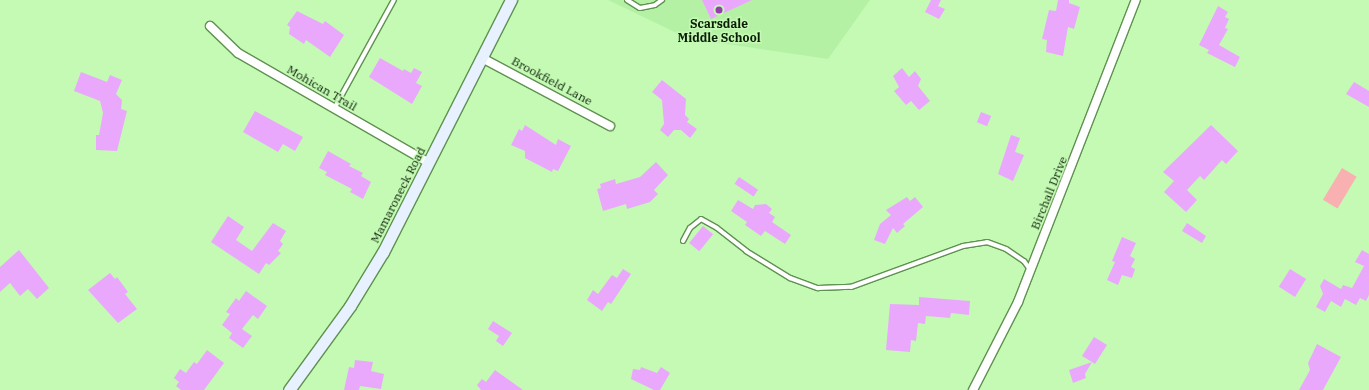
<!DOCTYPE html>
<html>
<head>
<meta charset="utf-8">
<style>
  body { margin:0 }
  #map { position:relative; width:1369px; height:390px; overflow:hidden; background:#c4fab4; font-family:"IBM Plex Serif",serif }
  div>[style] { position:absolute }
  .built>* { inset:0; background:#b5f1a5 }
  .green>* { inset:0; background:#f8b0b1; transform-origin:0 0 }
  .building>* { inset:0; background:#eaa8fd; transform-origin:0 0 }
  .roads { filter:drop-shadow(1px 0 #5f9150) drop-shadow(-1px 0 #5f9150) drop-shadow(0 1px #5f9150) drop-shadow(0 -1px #5f9150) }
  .lane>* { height:4px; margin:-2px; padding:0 2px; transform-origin:2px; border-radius:2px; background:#fff }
  .street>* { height:8px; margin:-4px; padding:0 4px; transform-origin:4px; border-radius:4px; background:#fff }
  .secondary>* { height:11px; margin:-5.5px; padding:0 5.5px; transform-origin:5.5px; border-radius:5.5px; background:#e8f1ff }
  .dots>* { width:11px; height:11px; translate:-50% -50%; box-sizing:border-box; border:2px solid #c4fab4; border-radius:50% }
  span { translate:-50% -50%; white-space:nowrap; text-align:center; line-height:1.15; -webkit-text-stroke:3px #c4fab4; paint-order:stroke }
  .poi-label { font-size:12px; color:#091d04; font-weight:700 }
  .street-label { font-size:12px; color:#091d04 }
</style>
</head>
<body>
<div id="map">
  <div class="built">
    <i style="clip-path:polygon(608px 0,870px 0,828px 59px,687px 38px)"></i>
  </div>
  <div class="green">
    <i style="left:1342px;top:168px;width:17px;height:37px;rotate:31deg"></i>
  </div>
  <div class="building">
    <i style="clip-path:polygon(702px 0,752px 0,711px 19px)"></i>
    <i style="clip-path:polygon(931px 0,941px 0,938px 6px,945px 9px,939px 19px,925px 12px)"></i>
    <i style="clip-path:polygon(1058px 0,1069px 0,1069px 3px,1080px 7px,1074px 29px,1068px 27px,1063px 56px,1046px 52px,1047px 40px,1042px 39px,1049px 10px,1056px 11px)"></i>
    <i style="clip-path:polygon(1218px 6px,1228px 12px,1225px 17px,1229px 19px,1225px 28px,1228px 29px,1219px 45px,1240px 57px,1235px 67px,1207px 53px,1209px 50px,1199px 45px)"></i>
    <i style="clip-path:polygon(297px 11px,323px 24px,325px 21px,344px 35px,330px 57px,306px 40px,304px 44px,289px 34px,290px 27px,287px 25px)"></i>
    <i style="clip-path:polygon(380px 58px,403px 71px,404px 69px,411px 73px,414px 68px,422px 72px,416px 83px,422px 86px,412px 104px,369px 77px)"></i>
    <i style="clip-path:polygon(902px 68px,909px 77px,915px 71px,921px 79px,918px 86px,930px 101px,919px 110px,911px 101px,906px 105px,894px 91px,899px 87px,893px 76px)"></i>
    <i style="clip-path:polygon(81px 72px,107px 82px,110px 75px,122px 80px,116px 94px,122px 100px,121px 109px,127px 111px,117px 151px,96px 150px,96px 135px,99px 135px,103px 113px,100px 101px,74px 91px)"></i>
    <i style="clip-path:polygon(662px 80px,686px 99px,685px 115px,689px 119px,687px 122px,697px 129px,690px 138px,681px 130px,674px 130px,668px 137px,660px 130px,664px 124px,662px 100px,652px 92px)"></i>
    <i style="clip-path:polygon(1354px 82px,1369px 91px,1369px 107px,1346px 94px)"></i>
    <i style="clip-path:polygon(255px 111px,303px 137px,295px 151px,283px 144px,278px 152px,243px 132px)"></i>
    <i style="left:981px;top:112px;width:11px;height:11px;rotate:22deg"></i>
    <i style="clip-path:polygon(525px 125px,556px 145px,558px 139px,571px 146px,558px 171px,553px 169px,552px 172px,525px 158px,525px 151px,511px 145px,519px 129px,522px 131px)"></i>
    <i style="clip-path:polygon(1211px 125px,1238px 151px,1226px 164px,1222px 160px,1204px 180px,1200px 176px,1187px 190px,1197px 200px,1186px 212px,1164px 192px,1174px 181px,1163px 172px)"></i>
    <i style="clip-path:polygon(1011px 135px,1020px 138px,1015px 152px,1024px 155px,1013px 181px,998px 174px)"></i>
    <i style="clip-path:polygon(328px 151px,351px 164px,349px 166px,363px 173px,361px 176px,371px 182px,363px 199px,350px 192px,352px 189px,325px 175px,327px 172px,319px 168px)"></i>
    <i style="clip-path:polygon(656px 162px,668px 175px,654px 190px,658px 194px,650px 202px,627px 209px,626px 204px,603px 211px,597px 189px,601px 188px,600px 184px,615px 179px,616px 184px,640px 177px)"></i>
    <i style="left:739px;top:177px;width:23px;height:8px;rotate:34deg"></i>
    <i style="clip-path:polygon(907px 197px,910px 201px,915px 197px,923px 207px,903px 224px,905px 226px,897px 233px,893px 228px,885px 244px,874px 240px,880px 224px,891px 215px,886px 210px)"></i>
    <i style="clip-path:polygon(738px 200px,753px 209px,755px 205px,766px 204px,772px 209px,769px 213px,775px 217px,772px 222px,791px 235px,785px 244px,765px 231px,761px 236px,745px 225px,747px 222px,731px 211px)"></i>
    <i style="clip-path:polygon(228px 216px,244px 227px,236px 240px,252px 251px,273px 223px,286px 231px,280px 241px,283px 244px,278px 251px,281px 253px,269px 265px,266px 263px,259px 274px,211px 242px)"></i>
    <i style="clip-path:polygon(1187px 223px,1206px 236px,1202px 243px,1182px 231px)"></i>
    <i style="left:703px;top:226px;width:13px;height:22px;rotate:39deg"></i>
    <i style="clip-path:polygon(1122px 237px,1136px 243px,1130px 256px,1135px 259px,1131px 267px,1135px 269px,1132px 278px,1122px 275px,1118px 285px,1107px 280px,1115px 262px,1112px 261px)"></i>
    <i style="clip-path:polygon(19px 250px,49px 288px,37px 299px,28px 289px,20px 296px,10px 283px,0 292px,0 267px)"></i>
    <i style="clip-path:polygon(1362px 250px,1369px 254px,1369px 295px,1366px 301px,1360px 298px,1356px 305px,1345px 299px,1341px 307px,1331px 301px,1325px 312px,1316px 307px,1323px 294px,1320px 286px,1324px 279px,1341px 289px,1343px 285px,1352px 288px,1364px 266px,1355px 262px)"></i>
    <i style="clip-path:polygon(623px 269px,631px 274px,611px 304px,608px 302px,602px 311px,587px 300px,593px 290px,598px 294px,612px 275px,617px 278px)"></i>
    <i style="left:1290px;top:269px;width:19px;height:21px;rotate:32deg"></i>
    <i style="clip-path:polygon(110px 273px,115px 279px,117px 277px,128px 292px,125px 294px,137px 309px,118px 323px,88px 290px)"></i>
    <i style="clip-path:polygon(246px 291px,267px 306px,258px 319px,253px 315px,242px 329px,252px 336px,243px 348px,229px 338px,232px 333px,222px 325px,230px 314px,226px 312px,236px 298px,239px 301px)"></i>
    <i style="clip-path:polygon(919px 297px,970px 301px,969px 315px,951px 313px,950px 318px,926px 316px,925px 324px,918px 323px,916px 341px,911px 340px,910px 352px,886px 350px,890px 304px,919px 305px)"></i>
    <i style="clip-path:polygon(493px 321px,512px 333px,503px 346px,496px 341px,499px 336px,488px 329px)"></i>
    <i style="clip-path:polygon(1094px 337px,1107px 345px,1095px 364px,1092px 362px,1085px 374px,1086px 378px,1073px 383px,1069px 370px,1092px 362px,1082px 356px)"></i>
    <i style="clip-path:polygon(1317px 344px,1341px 357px,1323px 390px,1299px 390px,1310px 370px,1308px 363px)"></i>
    <i style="clip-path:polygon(207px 350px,224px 363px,204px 390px,181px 390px,176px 386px,179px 382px,174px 378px,180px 369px,186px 373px,194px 362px,197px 364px)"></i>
    <i style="clip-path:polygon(355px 360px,373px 362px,371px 371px,384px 374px,381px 389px,360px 386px,359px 390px,344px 390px,349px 367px,354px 368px)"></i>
    <i style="clip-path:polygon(641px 367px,657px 373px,661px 367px,670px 373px,660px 390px,654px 390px,631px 379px,633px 369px,640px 370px)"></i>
    <i style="clip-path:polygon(495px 370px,523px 390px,481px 390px,477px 385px,482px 379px,486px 382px)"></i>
  </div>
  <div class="roads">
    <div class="lane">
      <i style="left:627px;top:0;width:15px;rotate:32deg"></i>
      <i style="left:640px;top:8px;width:15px;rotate:-11deg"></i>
      <i style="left:655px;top:5px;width:9px;rotate:-36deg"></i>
      <i style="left:334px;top:109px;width:124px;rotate:-61.2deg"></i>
      <i style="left:683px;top:241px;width:15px;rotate:-62deg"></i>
      <i style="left:690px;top:228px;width:14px;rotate:-39deg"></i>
      <i style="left:701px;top:219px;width:18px;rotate:29deg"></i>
      <i style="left:717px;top:228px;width:37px;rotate:38deg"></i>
      <i style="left:746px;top:251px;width:52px;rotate:31.5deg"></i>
      <i style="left:790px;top:278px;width:30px;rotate:20deg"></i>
      <i style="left:818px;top:288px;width:33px;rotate:-2deg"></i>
      <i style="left:851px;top:287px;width:119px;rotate:-20.1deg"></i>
      <i style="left:963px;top:246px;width:24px;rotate:-9deg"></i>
      <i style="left:987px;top:242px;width:20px;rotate:20deg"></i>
      <i style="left:1006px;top:249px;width:22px;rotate:34deg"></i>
      <i style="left:1024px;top:261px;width:12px;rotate:55deg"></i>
    </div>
    <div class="street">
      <i style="left:210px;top:26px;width:39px;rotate:44deg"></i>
      <i style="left:238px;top:53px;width:220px;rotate:29.9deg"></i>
      <i style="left:482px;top:58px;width:145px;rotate:28deg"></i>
      <i style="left:973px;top:390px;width:99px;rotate:-62.9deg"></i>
      <i style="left:1018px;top:302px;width:324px;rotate:-68.7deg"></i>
    </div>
    <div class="secondary">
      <i style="left:289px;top:390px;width:104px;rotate:-54deg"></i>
      <i style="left:350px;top:306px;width:63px;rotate:-58.6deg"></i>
      <i style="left:383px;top:252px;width:283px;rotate:-63.1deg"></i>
    </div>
  </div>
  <div class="dots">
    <i style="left:719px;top:10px;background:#943eab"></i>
  </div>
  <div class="poi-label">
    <span style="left:719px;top:31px">Scarsdale<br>Middle School</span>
  </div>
  <div class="street-label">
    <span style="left:552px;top:81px;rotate:28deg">Brookfield Lane</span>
    <span style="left:322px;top:88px;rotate:30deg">Mohican Trail</span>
    <span style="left:1049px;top:193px;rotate:-68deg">Birchall Drive</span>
    <span style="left:398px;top:195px;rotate:-63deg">Mamaroneck Road</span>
  </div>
</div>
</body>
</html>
